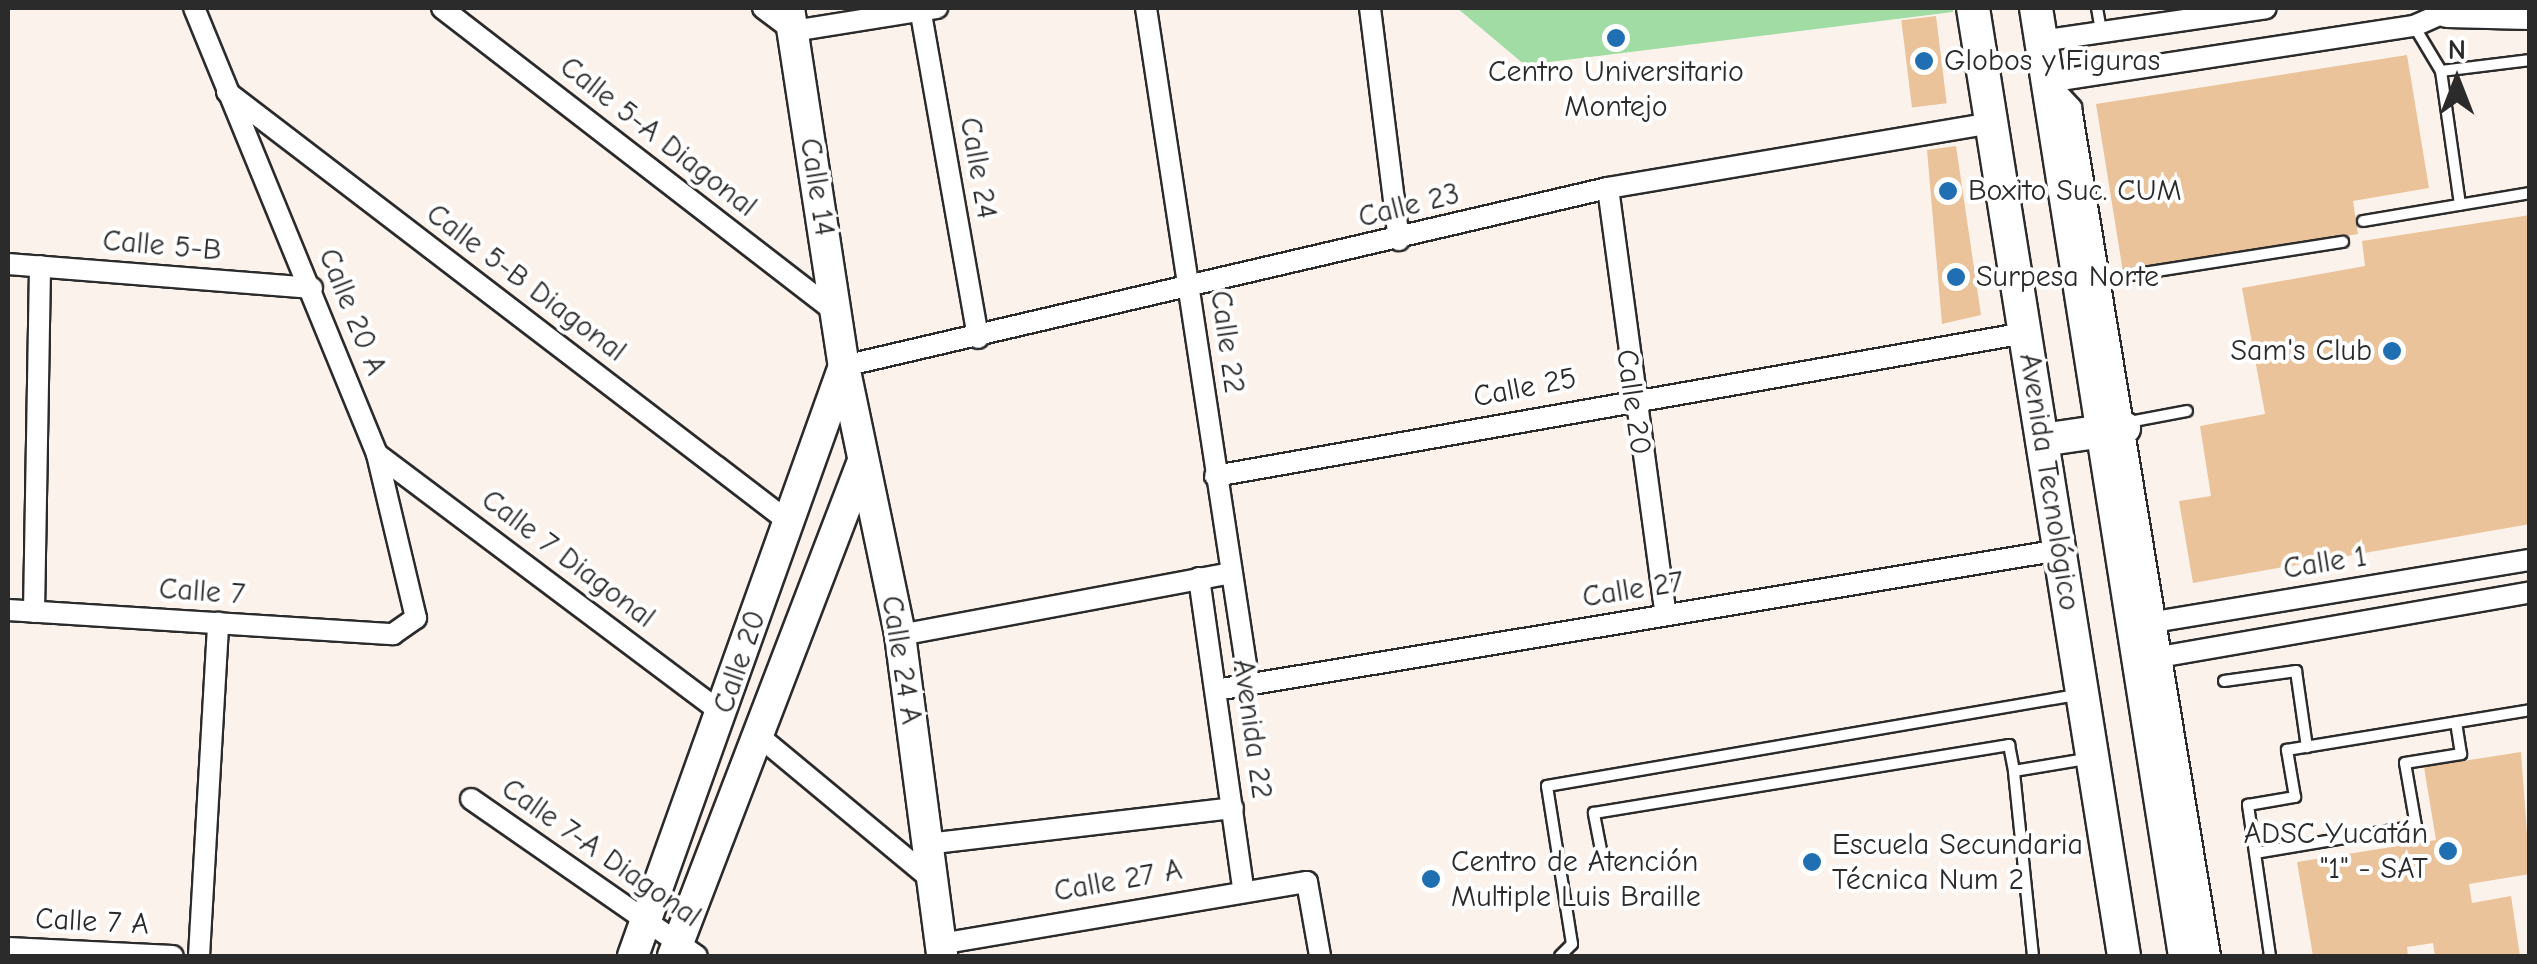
<!DOCTYPE html>
<html>
<head>
<meta charset="utf-8">
<style>
  body { margin:0 }
  #map { position:relative; width:2537px; height:964px; overflow:hidden; background:#fbf3eb; font-family:"Comic Neue",sans-serif }
  div>[style] { position:absolute }
  .green>* { inset:0; background:#a0dca3 }
  .building>* { inset:0; background:#eac39a; transform-origin:0 0 }
  .roads { filter:drop-shadow(2px 0 #2b2b2b) drop-shadow(-2px 0 #2b2b2b) drop-shadow(0 2px #2b2b2b) drop-shadow(0 -2px #2b2b2b) }
  .lane>* { height:10px; margin:-5px; padding:0 5px; transform-origin:5px; border-radius:5px; background:#fff }
  .street>* { height:20px; margin:-10px; padding:0 10px; transform-origin:10px; border-radius:10px; background:#fff }
  .secondary>* { height:30px; margin:-15px; padding:0 15px; transform-origin:15px; border-radius:15px; background:#fff }
  .primary>* { height:32px; margin:-16px; padding:0 16px; transform-origin:16px; border-radius:16px; background:#fff }
  .dots>* { width:28px; height:28px; translate:-50% -50%; box-sizing:border-box; border:5px solid #fff; border-radius:50% }
  span { translate:-50% -50%; white-space:nowrap; text-align:center; line-height:1.15; -webkit-text-stroke:8px #fff; paint-order:stroke }
  .poi-label { font-size:30px; color:#2b2b2b }
  .left { translate:0 -50%; text-align:left }
  .right { translate:-100% -50%; text-align:right }
  .street-label { font-size:30px; color:#2b2b2b }
  .frame { position:absolute; inset:0; border:10px solid #2b2b2b; pointer-events:none }
  .north { position:absolute; left:2407px; top:30px; width:100px; height:100px; -webkit-text-stroke:8px #fff; paint-order:stroke; rotate:0deg; font-size:28px; font-weight:700; line-height:40px; text-align:center; color:#2b2b2b }
  .north::after { content:''; display:block; margin:auto; width:35px; height:45px; background:#2b2b2b; clip-path:polygon(50% 0,100% 100%,50% 72%,0 100%) }
</style>
</head>
<body>
<div id="map">
  <div class="green">
    <i style="clip-path:polygon(1457px 8px,1953px 8px,1953px 12px,1525px 65px)"></i>
  </div>
  <div class="building">
    <i style="left:1936px;top:16px;width:88px;height:35px;rotate:83deg"></i>
    <i style="clip-path:polygon(2407px 55px,2429px 188px,2353px 201px,2358px 234px,2123px 272px,2096px 104px)"></i>
    <i style="clip-path:polygon(1956px 146px,1981px 315px,1942px 324px,1927px 150px)"></i>
    <i style="clip-path:polygon(2530px 215px,2530px 524px,2193px 583px,2179px 501px,2211px 496px,2200px 426px,2265px 414px,2242px 288px,2365px 266px,2362px 241px)"></i>
    <i style="clip-path:polygon(2521px 752px,2530px 874px,2469px 884px,2472px 903px,2511px 896px,2520px 956px,2435px 956px,2433px 943px,2407px 947px,2408px 956px,2313px 956px,2297px 862px,2436px 840px,2424px 767px)"></i>
  </div>
  <div class="roads">
    <div class="lane">
      <i style="left:2097px;top:8px;width:23px;rotate:80deg"></i>
      <i style="left:2414px;top:26px;width:52px;rotate:59deg"></i>
      <i style="left:2441px;top:71px;width:135px;rotate:81.9deg"></i>
      <i style="left:2441px;top:71px;width:90px;rotate:-7deg"></i>
      <i style="left:2363px;top:221px;width:169px;rotate:-9.5deg"></i>
      <i style="left:2099px;top:280px;width:247px;rotate:-8.9deg"></i>
      <i style="left:2124px;top:423px;width:64px;rotate:-10.8deg"></i>
      <i style="left:2224px;top:681px;width:73px;rotate:-7.9deg"></i>
      <i style="left:2296px;top:671px;width:77px;rotate:81.8deg"></i>
      <i style="left:1601px;top:850px;width:38px;rotate:-101deg"></i>
      <i style="left:1594px;top:813px;width:421px;rotate:-9.3deg"></i>
      <i style="left:2009px;top:745px;width:26px;rotate:79deg"></i>
      <i style="left:2255px;top:853px;width:163px;rotate:-9.5deg"></i>
      <i style="left:2416px;top:826px;width:64px;rotate:-99.9deg"></i>
      <i style="left:2405px;top:763px;width:57px;rotate:-9.1deg"></i>
      <i style="left:2461px;top:754px;width:32px;rotate:-99deg"></i>
      <i style="left:1560px;top:956px;width:17px;rotate:-45deg"></i>
      <i style="left:1572px;top:944px;width:160px;rotate:-99deg"></i>
      <i style="left:1547px;top:786px;width:537px;rotate:-9.76deg"></i>
      <i style="left:2033px;top:956px;width:186px;rotate:-95.9deg"></i>
      <i style="left:2014px;top:771px;width:73px;rotate:-9.5deg"></i>
      <i style="left:2270px;top:956px;width:153px;rotate:-98.3deg"></i>
      <i style="left:2248px;top:805px;width:48px;rotate:-9.7deg"></i>
      <i style="left:2295px;top:797px;width:48px;rotate:-99.7deg"></i>
      <i style="left:2287px;top:750px;width:246px;rotate:-9.3deg"></i>
    </div>
    <div class="street">
      <i style="left:442px;top:8px;width:499px;rotate:37.7deg"></i>
      <i style="left:763px;top:8px;width:38px;rotate:37deg"></i>
      <i style="left:793px;top:31px;width:146px;rotate:-9.1deg"></i>
      <i style="left:920px;top:8px;width:335px;rotate:80deg"></i>
      <i style="left:1146px;top:8px;width:684px;rotate:81.34deg"></i>
      <i style="left:1370px;top:8px;width:234px;rotate:82.9deg"></i>
      <i style="left:2041px;top:41px;width:227px;rotate:-8.3deg"></i>
      <i style="left:2047px;top:82px;width:371px;rotate:-8.7deg"></i>
      <i style="left:2414px;top:26px;width:45px;rotate:-23.7deg"></i>
      <i style="left:2049px;top:84px;width:33px;rotate:47deg"></i>
      <i style="left:2071px;top:108px;width:859px;rotate:80.69deg"></i>
      <i style="left:227px;top:92px;width:708px;rotate:37.42deg"></i>
      <i style="left:1608px;top:188px;width:431px;rotate:82.3deg"></i>
      <i style="left:8px;top:264px;width:305px;rotate:4.5deg"></i>
      <i style="left:844px;top:366px;width:784px;rotate:-13.12deg"></i>
      <i style="left:1608px;top:188px;width:389px;rotate:-9.6deg"></i>
      <i style="left:377px;top:454px;width:431px;rotate:36.9deg"></i>
      <i style="left:1215px;top:476px;width:823px;rotate:-10.01deg"></i>
      <i style="left:1199px;top:578px;width:314px;rotate:81.9deg"></i>
      <i style="left:8px;top:610px;width:386px;rotate:3.6deg"></i>
      <i style="left:393px;top:634px;width:28px;rotate:-35deg"></i>
      <i style="left:416px;top:618px;width:169px;rotate:-103.4deg"></i>
      <i style="left:377px;top:454px;width:482px;rotate:-112.3deg"></i>
      <i style="left:34px;top:612px;width:346px;rotate:-89deg"></i>
      <i style="left:2142px;top:624px;width:393px;rotate:-9.4deg"></i>
      <i style="left:900px;top:635px;width:336px;rotate:-10.6deg"></i>
      <i style="left:2148px;top:659px;width:388px;rotate:-9.9deg"></i>
      <i style="left:1216px;top:690px;width:856px;rotate:-9.42deg"></i>
      <i style="left:760px;top:737px;width:224px;rotate:39.7deg"></i>
      <i style="left:471px;top:799px;width:275px;rotate:34.8deg"></i>
      <i style="left:927px;top:844px;width:308px;rotate:-6.7deg"></i>
      <i style="left:940px;top:944px;width:372px;rotate:-9.6deg"></i>
      <i style="left:1307px;top:882px;width:75px;rotate:80deg"></i>
      <i style="left:8px;top:948px;width:165px;rotate:2.8deg"></i>
      <i style="left:199px;top:956px;width:334px;rotate:-86.7deg"></i>
    </div>
    <div class="secondary">
      <i style="left:789px;top:8px;width:362px;rotate:81.3deg"></i>
      <i style="left:844px;top:366px;width:275px;rotate:78.2deg"></i>
      <i style="left:900px;top:635px;width:324px;rotate:82.5deg"></i>
      <i style="left:2447px;top:12px;width:83px;rotate:1.4deg"></i>
      <i style="left:633px;top:956px;width:623px;rotate:-70.32deg"></i>
      <i style="left:673px;top:956px;width:530px;rotate:-69deg"></i>
    </div>
    <div class="primary">
      <i style="left:1973px;top:8px;width:960px;rotate:80.95deg"></i>
      <i style="left:2036px;top:8px;width:960px;rotate:81.07deg"></i>
      <i style="left:2042px;top:440px;width:83px;rotate:-8.3deg"></i>
    </div>
  </div>
  <div class="dots">
    <i style="left:1616px;top:38px;background:#1f6fb2"></i>
    <i style="left:1924px;top:61px;background:#1f6fb2"></i>
    <i style="left:1948px;top:191px;background:#1f6fb2"></i>
    <i style="left:1956px;top:277px;background:#1f6fb2"></i>
    <i style="left:2392px;top:351px;background:#1f6fb2"></i>
    <i style="left:2448px;top:851px;background:#1f6fb2"></i>
    <i style="left:1812px;top:862px;background:#1f6fb2"></i>
    <i style="left:1431px;top:879px;background:#1f6fb2"></i>
  </div>
  <div class="poi-label">
    <span class="left" style="left:1944px;top:61px">Globos y Figuras</span>
    <span style="left:1616px;top:89px">Centro Universitario<br>Montejo</span>
    <span class="left" style="left:1968px;top:191px">Boxito Suc. CUM</span>
    <span class="left" style="left:1976px;top:277px">Surpesa Norte</span>
    <span class="right" style="left:2372px;top:351px">Sam's Club</span>
    <span class="right" style="left:2428px;top:851px">ADSC Yucatán<br>"1" - SAT</span>
    <span class="left" style="left:1832px;top:862px">Escuela Secundaria<br>Técnica Num 2</span>
    <span class="left" style="left:1451px;top:879px">Centro de Atención<br>Multiple Luis Braille</span>
  </div>
  <div class="street-label">
    <span style="left:658px;top:137px;rotate:38deg">Calle 5-A Diagonal</span>
    <span style="left:978px;top:168px;rotate:80deg">Calle 24</span>
    <span style="left:817px;top:187px;rotate:81deg">Calle 14</span>
    <span style="left:1409px;top:206px;rotate:-14deg">Calle 23</span>
    <span style="left:162px;top:246px;rotate:5deg">Calle 5-B</span>
    <span style="left:526px;top:283px;rotate:37deg">Calle 5-B Diagonal</span>
    <span style="left:352px;top:312px;rotate:68deg">Calle 20 A</span>
    <span style="left:1227px;top:342px;rotate:82deg">Calle 22</span>
    <span style="left:1525px;top:388px;rotate:-11deg">Calle 25</span>
    <span style="left:1633px;top:402px;rotate:82deg">Calle 20</span>
    <span style="left:2049px;top:482px;rotate:81deg">Avenida Tecnológico</span>
    <span style="left:568px;top:559px;rotate:37deg">Calle 7 Diagonal</span>
    <span style="left:2325px;top:563px;rotate:-9deg">Calle 1</span>
    <span style="left:1633px;top:590px;rotate:-9deg">Calle 27</span>
    <span style="left:202px;top:592px;rotate:4deg">Calle 7</span>
    <span style="left:901px;top:660px;rotate:81deg">Calle 24 A</span>
    <span style="left:740px;top:662px;rotate:-71deg">Calle 20</span>
    <span style="left:1252px;top:729px;rotate:82deg">Avenida 22</span>
    <span style="left:601px;top:853px;rotate:35deg">Calle 7-A Diagonal</span>
    <span style="left:1118px;top:881px;rotate:-10deg">Calle 27 A</span>
    <span style="left:92px;top:922px;rotate:3deg">Calle 7 A</span>
  </div>
  <div class="frame"></div>
  <div class="north">N</div>
</div>
</body>
</html>
